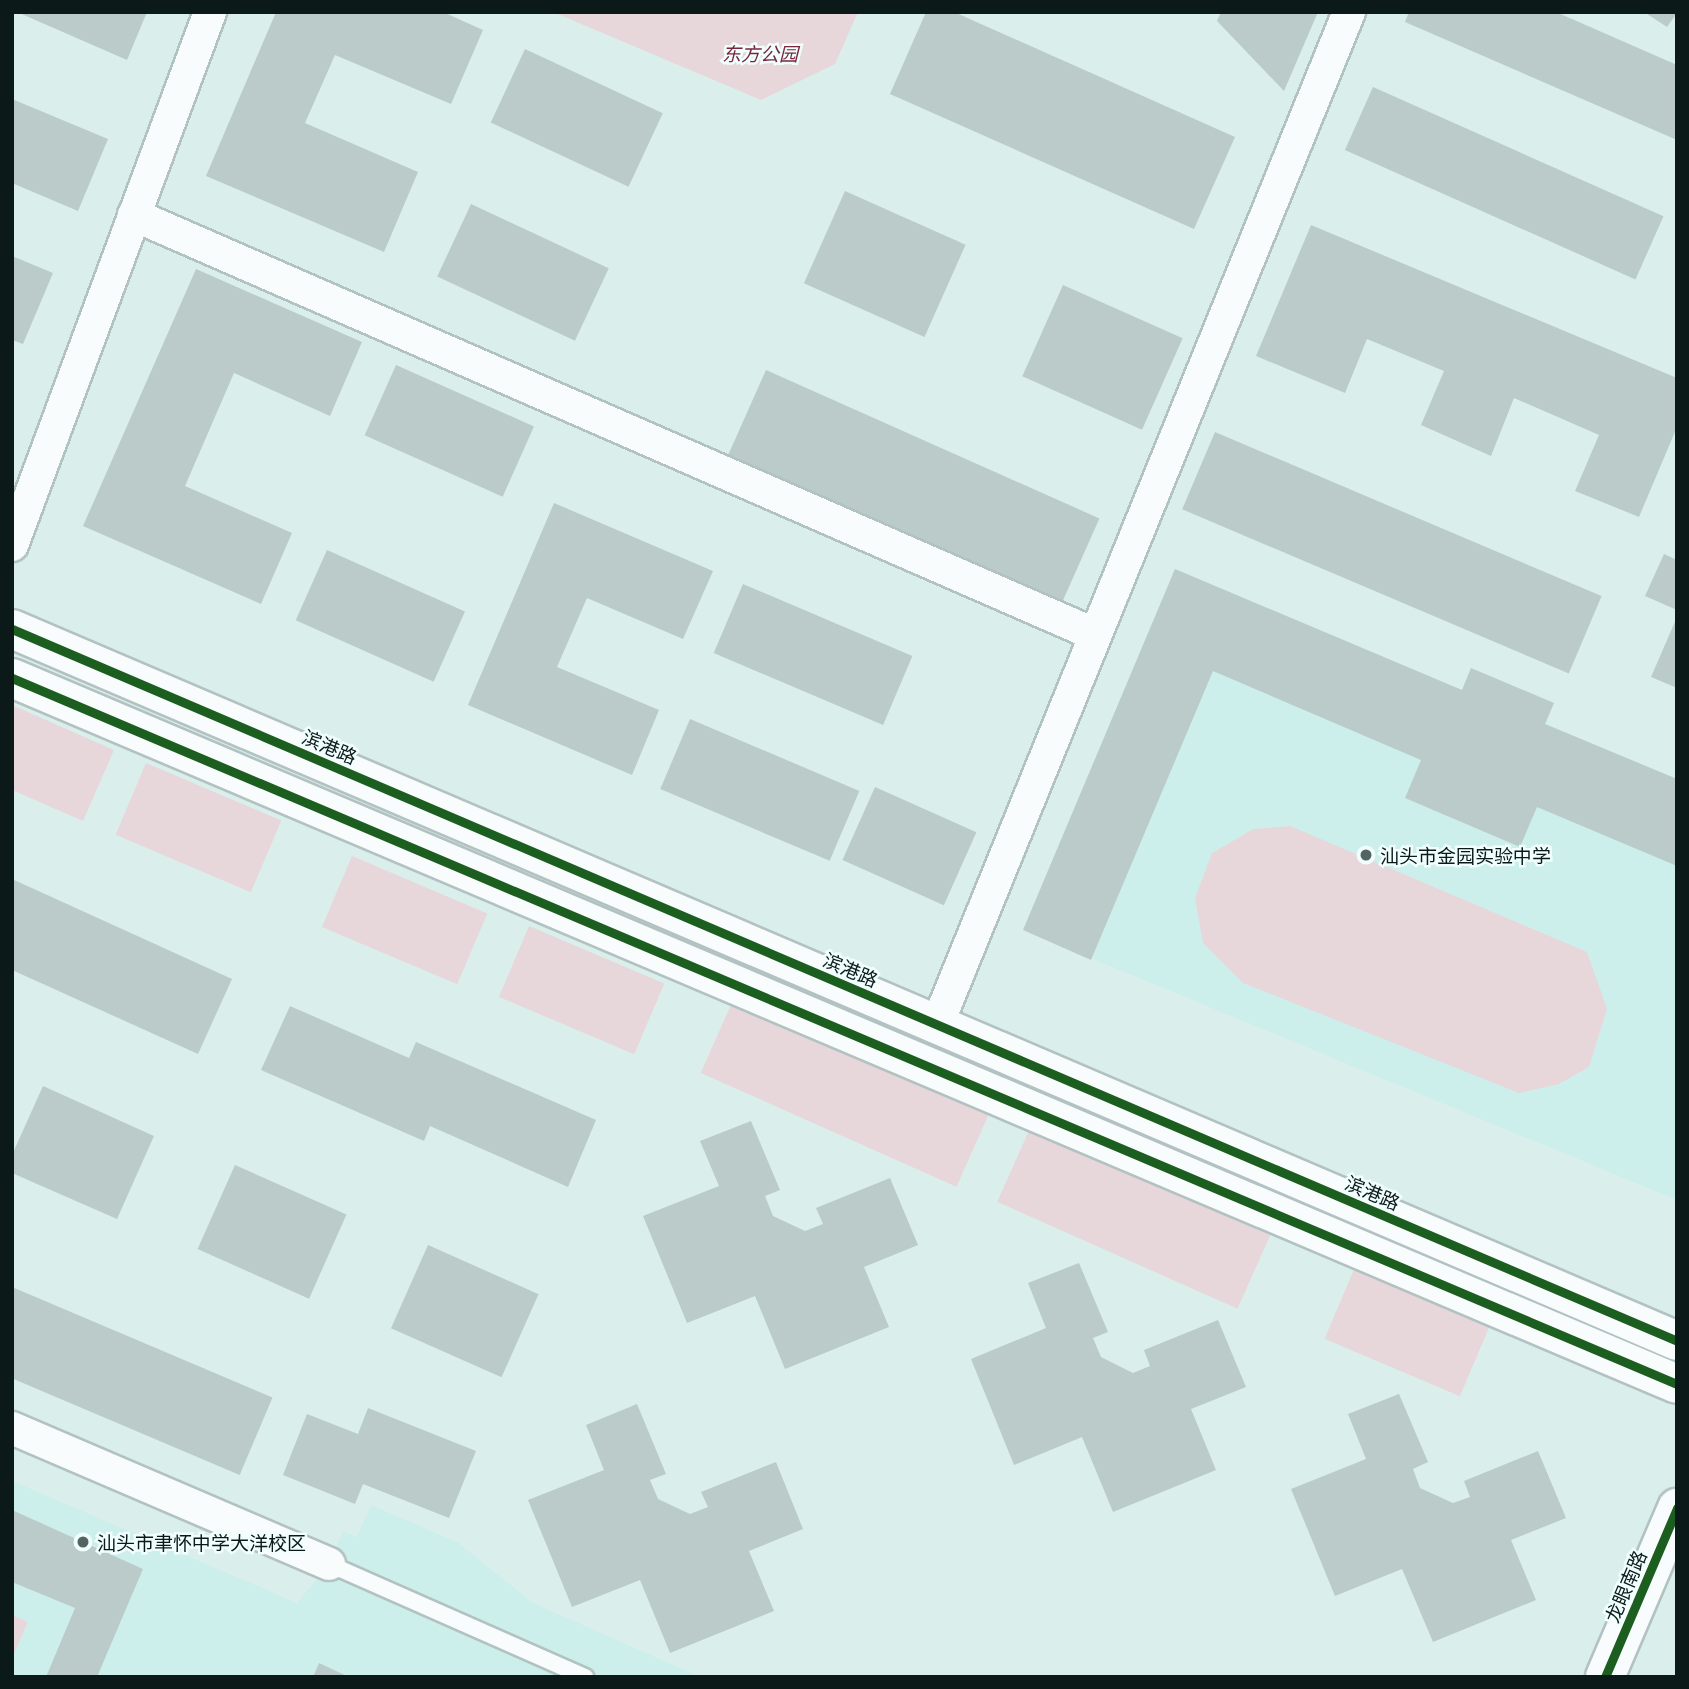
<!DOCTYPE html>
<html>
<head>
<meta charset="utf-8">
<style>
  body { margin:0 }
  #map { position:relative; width:1689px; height:1689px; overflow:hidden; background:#daeeec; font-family:Georgia,"Noto Sans SC",serif }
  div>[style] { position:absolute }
  .built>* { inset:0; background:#ccefeb }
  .green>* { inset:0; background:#e8d7da; transform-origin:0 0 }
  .building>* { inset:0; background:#bbcbca; transform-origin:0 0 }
  .roads { filter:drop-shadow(2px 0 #b2c2c1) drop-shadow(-2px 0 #b2c2c1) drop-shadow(0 2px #b2c2c1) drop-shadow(0 -2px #b2c2c1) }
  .service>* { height:16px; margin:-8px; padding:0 8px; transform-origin:8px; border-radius:8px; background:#f9fcfc }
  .minor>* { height:32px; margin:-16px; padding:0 16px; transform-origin:16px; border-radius:16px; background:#f9fcfc }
  .tertiary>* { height:38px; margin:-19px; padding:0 19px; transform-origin:19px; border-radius:19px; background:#f9fcfc }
  .cycleway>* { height:9px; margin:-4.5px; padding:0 4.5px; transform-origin:4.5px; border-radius:4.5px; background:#1b5e20 }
  .dots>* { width:19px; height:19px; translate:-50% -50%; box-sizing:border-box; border:4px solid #f0fefd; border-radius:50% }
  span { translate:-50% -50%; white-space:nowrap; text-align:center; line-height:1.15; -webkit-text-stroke:5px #f0fefd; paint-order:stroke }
  .park-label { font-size:19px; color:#79263b; font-style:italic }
  .street-label { font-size:19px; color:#0b1918 }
  .poi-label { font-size:19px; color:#0b1918 }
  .left { translate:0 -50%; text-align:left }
  .frame { position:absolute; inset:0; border:14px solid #0b1918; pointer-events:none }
</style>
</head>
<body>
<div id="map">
  <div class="built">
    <i style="clip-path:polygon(1175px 569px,1462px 690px,1471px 668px,1554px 703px,1546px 724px,1677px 779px,1677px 1200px,1023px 930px)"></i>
    <i style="clip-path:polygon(12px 1481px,297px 1603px,329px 1564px,343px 1531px,357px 1537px,371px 1505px,457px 1542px,533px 1603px,700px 1677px,12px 1677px)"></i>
  </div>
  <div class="green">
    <i style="clip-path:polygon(553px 12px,858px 12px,835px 64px,761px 100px)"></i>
    <i style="clip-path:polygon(12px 705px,114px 750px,83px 821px,12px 790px)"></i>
    <i style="left:146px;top:763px;width:147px;height:78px;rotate:23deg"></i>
    <i style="clip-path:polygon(1290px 826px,1587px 952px,1607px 1009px,1589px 1067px,1559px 1084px,1519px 1093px,1243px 983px,1203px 943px,1195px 898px,1212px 853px,1253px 829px)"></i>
    <i style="left:352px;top:856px;width:147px;height:77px;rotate:23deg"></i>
    <i style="left:529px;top:926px;width:147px;height:77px;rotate:23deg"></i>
    <i style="left:734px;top:998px;width:280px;height:82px;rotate:24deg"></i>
    <i style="left:1031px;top:1126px;width:263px;height:83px;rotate:24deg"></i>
    <i style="left:1355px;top:1267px;width:147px;height:78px;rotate:23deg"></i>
    <i style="clip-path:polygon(12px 1615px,28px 1622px,12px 1658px)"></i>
  </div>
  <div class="building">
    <i style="clip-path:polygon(17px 12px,147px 12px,127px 60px)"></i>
    <i style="clip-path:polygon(276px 12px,443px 12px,483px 30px,451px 104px,335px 55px,305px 123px,418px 172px,384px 252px,206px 176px)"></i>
    <i style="clip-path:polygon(926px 12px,954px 12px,1235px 137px,1194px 229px,890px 94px)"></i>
    <i style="clip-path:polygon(1221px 12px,1318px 12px,1284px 91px,1217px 21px)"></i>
    <i style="clip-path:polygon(1409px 12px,1556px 12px,1677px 65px,1677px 140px,1405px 22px)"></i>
    <i style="clip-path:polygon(1644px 12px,1677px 12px,1677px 13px,1667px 27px)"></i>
    <i style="left:525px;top:49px;width:152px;height:81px;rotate:25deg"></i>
    <i style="left:1373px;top:87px;width:318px;height:69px;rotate:24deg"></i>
    <i style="clip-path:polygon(12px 99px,108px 139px,78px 211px,12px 183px)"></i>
    <i style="left:845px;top:191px;width:132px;height:101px;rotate:24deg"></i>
    <i style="left:471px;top:204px;width:152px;height:80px;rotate:25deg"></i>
    <i style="clip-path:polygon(1311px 225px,1677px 378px,1677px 427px,1639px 517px,1575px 491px,1599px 435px,1514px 398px,1491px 456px,1421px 425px,1444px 371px,1367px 339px,1345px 393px,1256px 356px)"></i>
    <i style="clip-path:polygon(12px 256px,53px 273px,23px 344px,12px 340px)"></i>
    <i style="clip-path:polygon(196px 269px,362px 342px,330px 416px,234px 373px,185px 486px,292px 533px,261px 604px,83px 526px)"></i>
    <i style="left:1063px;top:285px;width:131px;height:100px;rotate:24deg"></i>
    <i style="left:396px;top:365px;width:151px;height:77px;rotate:24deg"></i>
    <i style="left:766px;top:370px;width:365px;height:94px;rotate:24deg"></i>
    <i style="left:1215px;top:432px;width:420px;height:84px;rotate:23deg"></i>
    <i style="clip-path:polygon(554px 503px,713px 571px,683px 639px,587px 598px,557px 667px,659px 710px,632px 775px,468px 705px)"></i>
    <i style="left:327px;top:550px;width:151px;height:77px;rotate:24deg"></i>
    <i style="clip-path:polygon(1664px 554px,1677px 560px,1677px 610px,1645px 596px)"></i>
    <i style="clip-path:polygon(1175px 569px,1462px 690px,1471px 668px,1554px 703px,1545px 724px,1677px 779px,1677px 866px,1537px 807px,1520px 847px,1405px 798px,1421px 760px,1213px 671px,1091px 960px,1023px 930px)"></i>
    <i style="left:743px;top:584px;width:184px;height:75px;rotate:23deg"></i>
    <i style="clip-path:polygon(1677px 617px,1677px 688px,1651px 677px)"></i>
    <i style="left:690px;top:719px;width:184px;height:76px;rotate:23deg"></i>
    <i style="left:875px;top:787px;width:111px;height:80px;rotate:24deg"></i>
    <i style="clip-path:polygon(12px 879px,232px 979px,198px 1054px,12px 970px)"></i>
    <i style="clip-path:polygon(290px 1006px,409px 1058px,416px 1042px,596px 1120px,568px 1187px,430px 1126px,424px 1141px,261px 1070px)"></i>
    <i style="clip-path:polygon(43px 1086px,154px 1136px,117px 1219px,12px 1173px,12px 1155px)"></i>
    <i style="clip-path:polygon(751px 1121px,780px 1190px,765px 1196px,773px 1216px,805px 1231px,823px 1224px,816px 1208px,890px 1178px,918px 1245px,864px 1267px,889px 1327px,785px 1369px,755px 1296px,687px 1323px,643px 1216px,719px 1186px,700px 1141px)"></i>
    <i style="left:235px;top:1165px;width:122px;height:92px;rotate:24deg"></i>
    <i style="left:428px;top:1245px;width:121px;height:91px;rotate:24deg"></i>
    <i style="clip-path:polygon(1079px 1263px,1108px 1332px,1093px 1338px,1101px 1357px,1133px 1373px,1150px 1366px,1144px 1350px,1218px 1320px,1246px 1387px,1191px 1409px,1216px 1470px,1113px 1512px,1082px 1437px,1014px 1465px,971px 1359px,1046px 1328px,1028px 1283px)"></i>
    <i style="left:12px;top:1287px;width:283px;height:84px;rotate:23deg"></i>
    <i style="clip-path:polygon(1399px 1394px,1428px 1462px,1413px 1469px,1420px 1488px,1453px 1503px,1470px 1497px,1464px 1481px,1538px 1451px,1566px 1518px,1511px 1540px,1536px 1600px,1433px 1642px,1402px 1569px,1335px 1596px,1291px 1489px,1366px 1459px,1348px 1414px)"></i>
    <i style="clip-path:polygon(637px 1404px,666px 1474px,650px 1480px,658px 1499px,690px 1514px,708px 1507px,701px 1492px,776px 1462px,803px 1529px,749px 1551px,774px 1611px,670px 1653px,640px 1580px,572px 1607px,528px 1500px,604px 1470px,586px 1425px)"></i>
    <i style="clip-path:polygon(368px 1408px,476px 1451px,449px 1518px,363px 1484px,355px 1504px,283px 1475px,307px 1414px,358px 1434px)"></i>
    <i style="clip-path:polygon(12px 1510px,143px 1569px,97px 1677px,46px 1677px,75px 1608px,12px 1582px)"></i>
    <i style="clip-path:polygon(319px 1663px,349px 1677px,313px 1677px)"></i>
  </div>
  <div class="roads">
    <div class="service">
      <i style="left:329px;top:1564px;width:280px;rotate:23.8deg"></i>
    </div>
    <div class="minor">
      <i style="left:134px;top:215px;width:1047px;rotate:23.58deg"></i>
      <i style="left:12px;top:545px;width:569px;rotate:-69.62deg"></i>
      <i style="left:937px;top:1025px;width:1094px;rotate:-67.87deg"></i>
      <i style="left:12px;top:1428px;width:345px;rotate:23.2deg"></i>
    </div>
    <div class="tertiary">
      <i style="left:12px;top:629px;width:1811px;rotate:23.15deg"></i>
      <i style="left:12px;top:678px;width:1808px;rotate:22.98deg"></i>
      <i style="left:1605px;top:1677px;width:184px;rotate:-66.9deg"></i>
    </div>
  </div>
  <div class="cycleway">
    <i style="left:12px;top:629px;width:1811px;rotate:23.15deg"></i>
    <i style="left:12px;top:678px;width:1808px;rotate:22.98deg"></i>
    <i style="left:1605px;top:1677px;width:184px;rotate:-66.9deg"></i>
  </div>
  <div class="dots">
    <i style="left:1366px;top:855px;background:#536462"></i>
    <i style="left:83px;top:1542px;background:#536462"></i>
  </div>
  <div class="park-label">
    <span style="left:760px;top:53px">东方公园</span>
  </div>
  <div class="street-label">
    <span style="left:330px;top:746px;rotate:23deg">滨港路</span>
    <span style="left:851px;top:969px;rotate:23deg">滨港路</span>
    <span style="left:1373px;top:1192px;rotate:23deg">滨港路</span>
    <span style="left:1625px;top:1586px;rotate:-67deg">龙眼南路</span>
  </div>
  <div class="poi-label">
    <span class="left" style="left:1380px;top:855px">汕头市金园实验中学</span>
    <span class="left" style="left:97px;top:1542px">汕头市聿怀中学大洋校区</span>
  </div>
  <div class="frame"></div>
</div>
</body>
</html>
